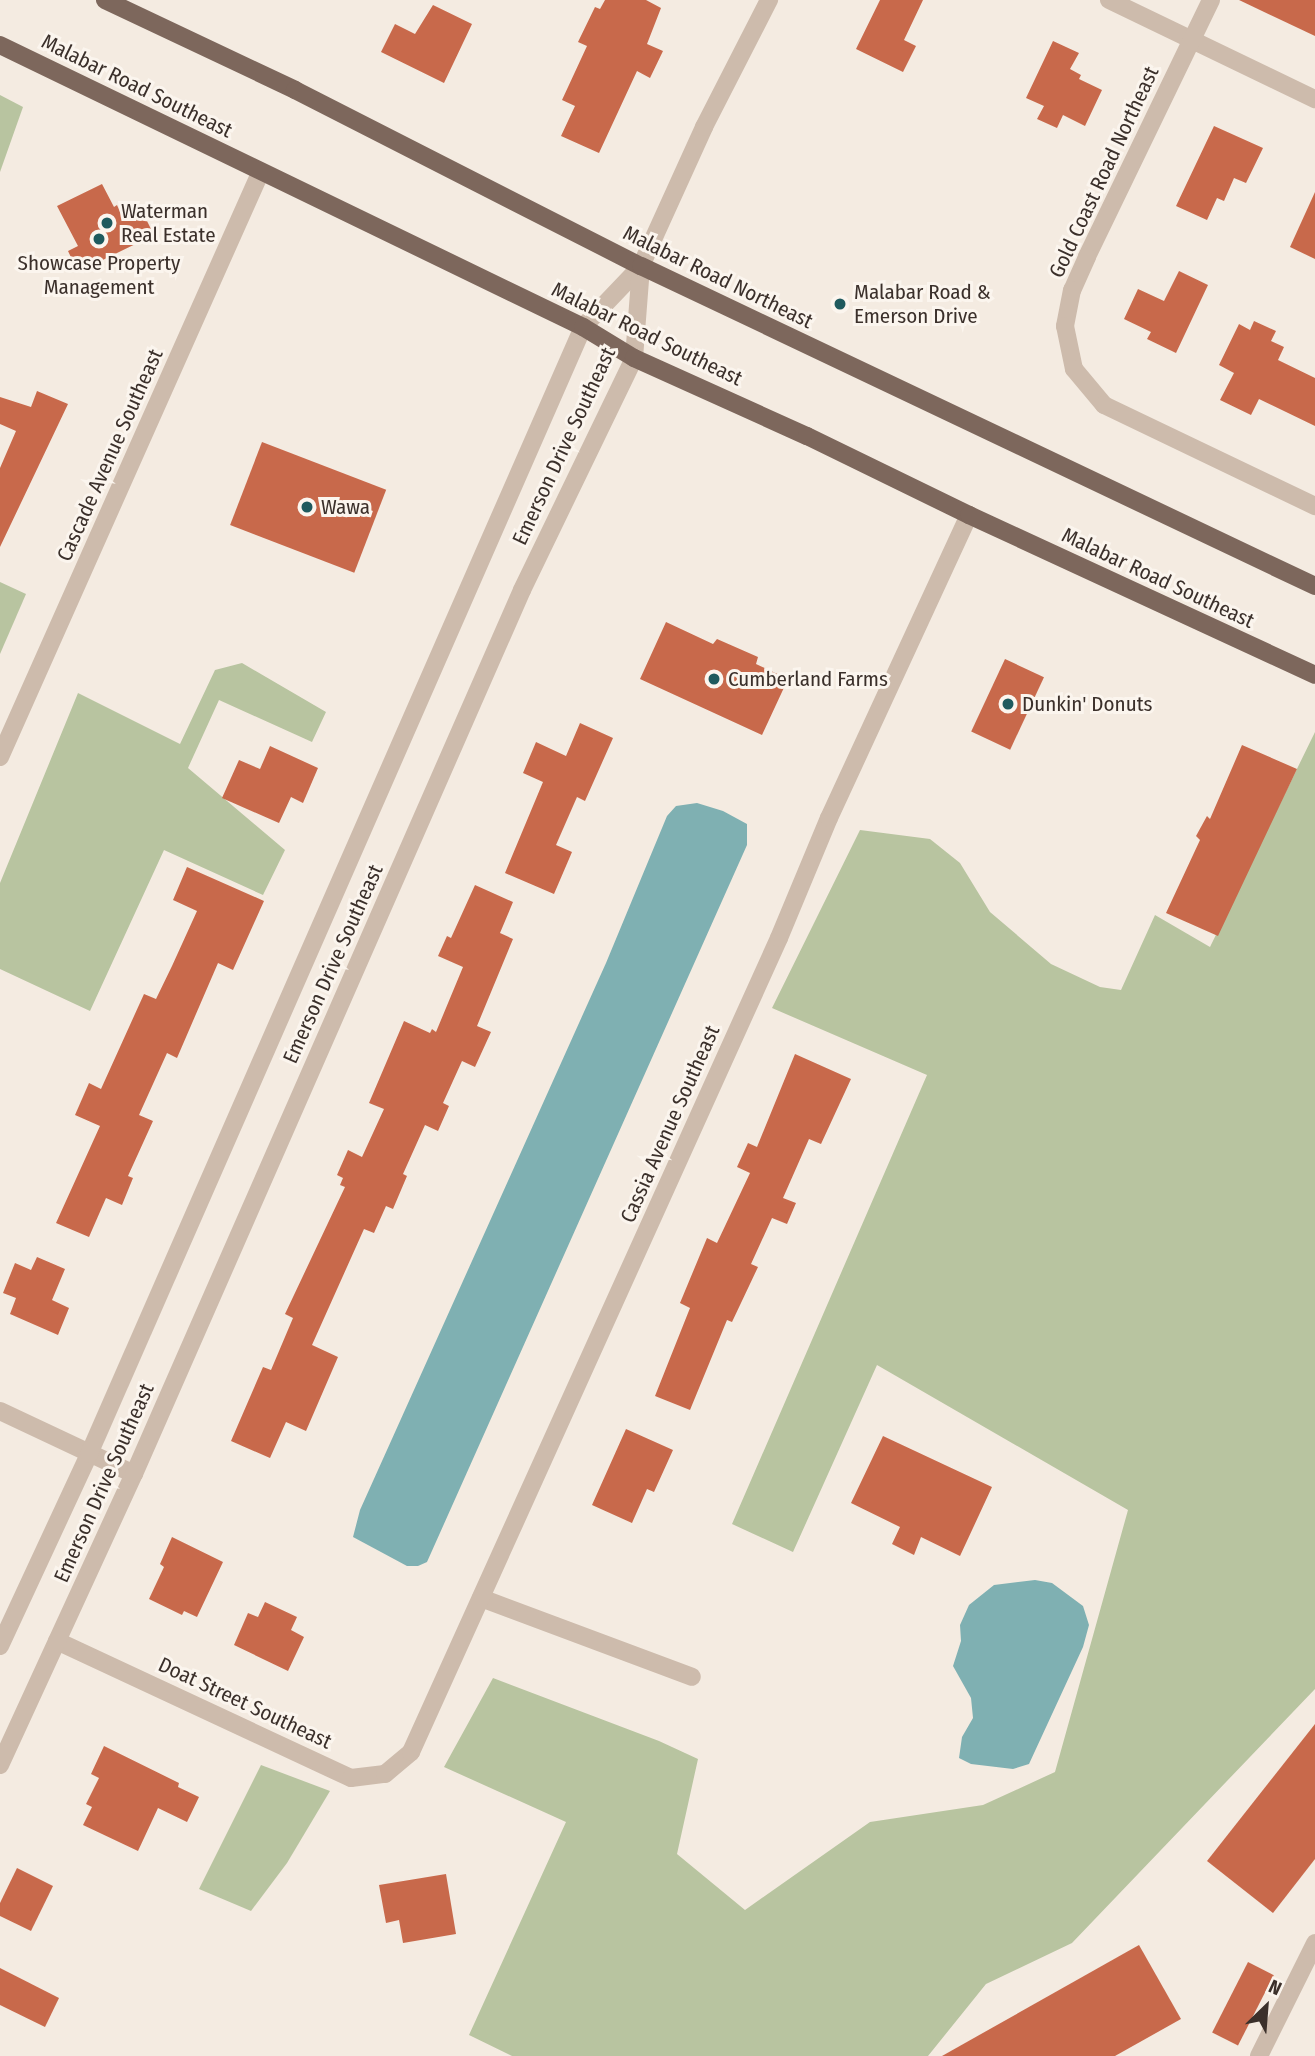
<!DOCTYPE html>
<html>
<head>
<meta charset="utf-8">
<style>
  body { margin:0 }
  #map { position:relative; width:1315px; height:2056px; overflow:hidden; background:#f4ebe1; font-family:"Fira Sans Condensed",sans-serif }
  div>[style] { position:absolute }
  .green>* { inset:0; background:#b8c4a0 }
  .water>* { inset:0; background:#7fb0b2 }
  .building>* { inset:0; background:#c8694b; transform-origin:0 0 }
  .minor>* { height:18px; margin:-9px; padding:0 9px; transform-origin:9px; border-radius:9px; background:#cdbbac }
  .major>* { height:18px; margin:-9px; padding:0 9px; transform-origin:9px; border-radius:9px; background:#7d675c }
  .dots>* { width:19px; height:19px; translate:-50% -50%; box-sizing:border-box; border:4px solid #fbf5ee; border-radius:50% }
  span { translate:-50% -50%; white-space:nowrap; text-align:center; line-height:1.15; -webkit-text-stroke:6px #fbf5ee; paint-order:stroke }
  .street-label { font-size:21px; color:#3b302b }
  .poi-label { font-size:21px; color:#3b302b }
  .left { translate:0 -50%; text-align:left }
  .north { position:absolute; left:1231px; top:1972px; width:70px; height:70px; -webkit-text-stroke:5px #fbf5ee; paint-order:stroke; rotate:25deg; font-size:19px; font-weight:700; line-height:28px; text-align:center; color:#3b302b }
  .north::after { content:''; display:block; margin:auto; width:24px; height:32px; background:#3b302b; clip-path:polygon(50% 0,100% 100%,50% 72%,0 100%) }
</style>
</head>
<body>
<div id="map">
  <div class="green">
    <i style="clip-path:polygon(0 95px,23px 107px,0 172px)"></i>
    <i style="clip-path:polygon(0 582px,26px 594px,0 654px)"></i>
    <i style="clip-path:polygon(242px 663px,326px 712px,312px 742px,219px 700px,188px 768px,285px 850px,263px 895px,164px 850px,90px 1011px,0 969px,0 883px,78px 693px,180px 744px,215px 670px)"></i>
    <i style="clip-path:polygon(1315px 732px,1315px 1689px,1072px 1943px,986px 1984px,928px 2056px,512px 2056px,469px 2035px,566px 1822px,444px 1767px,493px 1678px,659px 1741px,698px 1759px,677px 1854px,745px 1910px,870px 1822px,983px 1805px,1055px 1772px,1128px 1510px,877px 1365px,793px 1552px,732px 1524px,927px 1075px,772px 1008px,860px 830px,930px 839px,960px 863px,990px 912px,1051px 964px,1100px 987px,1121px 990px,1155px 915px,1210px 947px)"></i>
    <i style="clip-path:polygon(261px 1765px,330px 1791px,287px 1863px,251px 1911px,199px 1889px)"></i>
  </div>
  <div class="water">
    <i style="clip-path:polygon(697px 803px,723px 811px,747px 824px,747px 845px,427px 1562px,418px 1566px,407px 1566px,353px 1537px,360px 1510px,606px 963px,667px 816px,676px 806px)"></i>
    <i style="clip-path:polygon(1035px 1580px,1052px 1583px,1083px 1606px,1089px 1625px,1083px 1647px,1029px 1764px,1013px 1769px,971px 1764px,959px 1758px,962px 1737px,973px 1718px,971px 1698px,953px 1666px,961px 1641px,960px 1625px,969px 1605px,994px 1585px)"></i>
  </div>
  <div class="building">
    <i style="clip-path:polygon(605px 0,646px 0,661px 8px,647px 44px,663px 51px,650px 78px,637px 71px,599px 153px,561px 136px,575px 106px,562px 100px,587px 46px,578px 42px,595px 7px,600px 9px)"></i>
    <i style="clip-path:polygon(880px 0,923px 0,904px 40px,916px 46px,903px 72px,856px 49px)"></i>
    <i style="clip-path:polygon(1239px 0,1315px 0,1315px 36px)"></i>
    <i style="clip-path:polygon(433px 5px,472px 24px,444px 83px,381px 52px,395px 24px,415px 34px)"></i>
    <i style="clip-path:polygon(1053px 41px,1079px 53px,1070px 69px,1081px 75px,1079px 79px,1102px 90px,1085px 126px,1063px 115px,1057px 128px,1037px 119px,1044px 106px,1026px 98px)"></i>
    <i style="clip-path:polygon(1214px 126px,1263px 148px,1246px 183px,1234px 178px,1224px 201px,1217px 198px,1207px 220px,1176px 206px)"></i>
    <i style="clip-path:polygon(102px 184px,114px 207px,117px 205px,120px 212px,138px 203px,154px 235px,78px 272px,68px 251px,78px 246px,57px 206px)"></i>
    <i style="clip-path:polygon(1315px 192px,1315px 259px,1290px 247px)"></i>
    <i style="clip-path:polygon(1179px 271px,1208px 285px,1176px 353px,1147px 339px,1151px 332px,1124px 319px,1138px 289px,1164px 301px)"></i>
    <i style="clip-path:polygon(1254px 321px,1276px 331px,1271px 341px,1284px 347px,1278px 360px,1315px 378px,1315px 426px,1259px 399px,1251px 415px,1220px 400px,1234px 373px,1219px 365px,1239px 324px,1250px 330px)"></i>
    <i style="clip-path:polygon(37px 391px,68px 404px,0 547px,0 468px,16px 431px,0 424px,0 397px,31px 407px)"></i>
    <i style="left:262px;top:442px;width:133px;height:89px;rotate:21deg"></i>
    <i style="clip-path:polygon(666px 622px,713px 644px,717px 639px,758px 657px,756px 664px,788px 679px,762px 735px,640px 679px)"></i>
    <i style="left:1005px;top:659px;width:43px;height:80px;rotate:25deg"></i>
    <i style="clip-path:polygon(580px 723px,613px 738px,585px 801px,577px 797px,556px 845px,572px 852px,554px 894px,505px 873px,543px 782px,523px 773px,536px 742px,566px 756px)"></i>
    <i style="clip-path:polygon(1242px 745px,1297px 769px,1218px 936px,1166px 913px,1200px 840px,1196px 836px,1207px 816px,1210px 819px)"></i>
    <i style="clip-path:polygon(270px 746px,318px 768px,303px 803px,291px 797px,279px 823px,222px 798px,239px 760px,260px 769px)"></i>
    <i style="clip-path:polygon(187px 867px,264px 901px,233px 970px,218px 963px,177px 1058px,167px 1053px,139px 1115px,153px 1121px,128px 1176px,133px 1178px,122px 1205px,106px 1198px,89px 1237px,56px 1223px,100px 1126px,75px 1115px,89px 1083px,101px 1089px,144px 994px,156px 999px,172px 966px,197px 911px,173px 900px)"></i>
    <i style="clip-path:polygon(475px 885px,513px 902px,500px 933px,513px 939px,477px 1026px,491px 1032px,475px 1067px,462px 1061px,443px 1103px,449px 1106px,438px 1131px,425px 1125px,403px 1174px,407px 1176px,393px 1209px,386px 1206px,374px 1233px,364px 1229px,312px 1345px,338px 1357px,306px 1431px,286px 1422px,270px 1458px,231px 1441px,263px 1367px,271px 1370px,293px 1318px,285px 1314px,345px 1187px,340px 1185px,343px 1178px,337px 1175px,348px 1150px,362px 1157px,384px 1109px,369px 1103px,404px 1021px,430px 1033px,432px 1029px,436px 1032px,463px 967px,438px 956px,447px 936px,451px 938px)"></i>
    <i style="clip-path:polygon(795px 1054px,851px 1079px,821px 1144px,809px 1139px,783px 1198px,796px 1203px,787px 1224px,772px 1218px,751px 1264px,758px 1267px,732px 1322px,727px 1320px,690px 1410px,655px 1396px,690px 1308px,680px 1303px,707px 1238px,717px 1243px,750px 1173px,737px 1167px,748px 1143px,757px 1147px)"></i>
    <i style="clip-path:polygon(37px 1257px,65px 1269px,52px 1300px,69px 1308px,58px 1335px,10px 1314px,16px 1298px,3px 1293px,15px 1263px,31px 1270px)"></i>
    <i style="clip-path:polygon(626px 1429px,673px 1450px,654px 1492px,647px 1489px,632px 1523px,592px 1505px)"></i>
    <i style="clip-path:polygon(883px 1436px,992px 1487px,960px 1556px,921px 1537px,914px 1555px,892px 1544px,900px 1527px,851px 1503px)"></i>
    <i style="clip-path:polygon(172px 1537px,223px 1562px,197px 1617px,184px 1611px,182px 1615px,149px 1599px,164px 1567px,160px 1564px)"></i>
    <i style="clip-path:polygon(265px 1602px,297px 1617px,291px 1630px,304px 1637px,288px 1671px,234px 1645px,248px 1613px,258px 1617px)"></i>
    <i style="clip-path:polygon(1315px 1724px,1315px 1859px,1273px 1913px,1207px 1861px)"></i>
    <i style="clip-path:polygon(104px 1746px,179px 1783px,178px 1787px,199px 1797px,187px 1822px,158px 1808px,138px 1851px,83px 1825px,92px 1807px,86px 1804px,99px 1778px,91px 1774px)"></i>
    <i style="clip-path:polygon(17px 1868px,53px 1886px,31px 1931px,0 1916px,0 1903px)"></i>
    <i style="clip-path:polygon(446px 1874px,456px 1934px,403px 1943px,399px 1920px,386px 1923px,379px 1885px)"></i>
    <i style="clip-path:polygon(1139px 1945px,1181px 2019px,1115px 2056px,942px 2056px)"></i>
    <i style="left:1248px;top:1962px;width:29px;height:79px;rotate:27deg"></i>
    <i style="clip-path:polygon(0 1968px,59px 1998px,45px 2027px,0 2005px)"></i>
  </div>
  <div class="minor">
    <i style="left:1109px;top:0;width:229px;rotate:25.7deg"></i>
    <i style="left:1211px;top:0;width:285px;rotate:115.8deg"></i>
    <i style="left:1087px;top:257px;width:36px;rotate:114deg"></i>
    <i style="left:1072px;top:290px;width:37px;rotate:101deg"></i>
    <i style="left:1065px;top:326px;width:44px;rotate:78.2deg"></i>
    <i style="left:1074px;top:369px;width:47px;rotate:50.2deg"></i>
    <i style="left:1104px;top:405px;width:234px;rotate:25.6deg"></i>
    <i style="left:0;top:757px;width:641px;rotate:-65.99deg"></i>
    <i style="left:0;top:1411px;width:148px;rotate:25.2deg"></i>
    <i style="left:481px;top:1598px;width:225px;rotate:20.5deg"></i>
    <i style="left:57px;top:1641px;width:324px;rotate:25deg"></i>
    <i style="left:351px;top:1778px;width:34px;rotate:-7deg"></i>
    <i style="left:385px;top:1774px;width:34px;rotate:-40deg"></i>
    <i style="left:411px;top:1752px;width:893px;rotate:-65.67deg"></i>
    <i style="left:779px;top:938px;width:130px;rotate:-67.4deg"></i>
    <i style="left:829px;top:818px;width:334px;rotate:-65.2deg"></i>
    <i style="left:0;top:1646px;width:212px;rotate:-65.1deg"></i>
    <i style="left:89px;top:1454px;width:1231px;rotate:-66.33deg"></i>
    <i style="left:583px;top:327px;width:84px;rotate:-46.4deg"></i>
    <i style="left:641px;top:266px;width:153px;rotate:-65.6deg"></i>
    <i style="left:704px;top:127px;width:143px;rotate:-62.9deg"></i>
    <i style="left:0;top:1765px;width:320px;rotate:-65.3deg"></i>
    <i style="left:134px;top:1474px;width:965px;rotate:-66.3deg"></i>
    <i style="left:522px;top:590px;width:258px;rotate:-64.2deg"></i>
    <i style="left:634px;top:358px;width:92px;rotate:-85.6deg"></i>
    <i style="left:1259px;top:2056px;width:126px;rotate:-63.6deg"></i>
  </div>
  <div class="major">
    <i style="left:105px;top:0;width:210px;rotate:25.3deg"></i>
    <i style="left:295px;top:90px;width:388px;rotate:27deg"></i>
    <i style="left:641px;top:266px;width:746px;rotate:25.4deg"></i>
    <i style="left:0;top:45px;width:648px;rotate:25.81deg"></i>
    <i style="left:583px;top:327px;width:60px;rotate:31.3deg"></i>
    <i style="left:634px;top:358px;width:190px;rotate:24.3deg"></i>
    <i style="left:807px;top:436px;width:180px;rotate:26deg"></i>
    <i style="left:969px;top:515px;width:381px;rotate:24.8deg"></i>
  </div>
  <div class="dots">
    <i style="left:107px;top:223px;background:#1f5a5e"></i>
    <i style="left:99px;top:239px;background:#1f5a5e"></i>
    <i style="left:840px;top:304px;background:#1f5a5e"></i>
    <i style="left:307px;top:507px;background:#1f5a5e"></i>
    <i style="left:714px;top:679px;background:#1f5a5e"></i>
    <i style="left:1008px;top:704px;background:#1f5a5e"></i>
  </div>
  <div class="street-label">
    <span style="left:137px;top:86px;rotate:26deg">Malabar Road Southeast</span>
    <span style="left:1104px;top:172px;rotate:-65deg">Gold Coast Road Northeast</span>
    <span style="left:718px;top:277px;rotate:26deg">Malabar Road Northeast</span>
    <span style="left:647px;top:334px;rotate:26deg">Malabar Road Southeast</span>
    <span style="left:564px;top:446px;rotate:-65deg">Emerson Drive Southeast</span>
    <span style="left:110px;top:455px;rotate:-66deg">Cascade Avenue Southeast</span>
    <span style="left:1158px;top:578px;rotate:25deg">Malabar Road Southeast</span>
    <span style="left:333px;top:964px;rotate:-66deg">Emerson Drive Southeast</span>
    <span style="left:670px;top:1124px;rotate:-66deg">Cassia Avenue Southeast</span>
    <span style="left:104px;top:1483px;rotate:-66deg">Emerson Drive Southeast</span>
    <span style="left:245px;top:1703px;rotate:25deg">Doat Street Southeast</span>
  </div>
  <div class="poi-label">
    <span class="left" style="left:121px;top:223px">Waterman<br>Real Estate</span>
    <span style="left:99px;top:275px">Showcase Property<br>Management</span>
    <span class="left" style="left:854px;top:304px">Malabar Road &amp;<br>Emerson Drive</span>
    <span class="left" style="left:321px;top:507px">Wawa</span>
    <span class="left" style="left:728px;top:679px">Cumberland Farms</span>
    <span class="left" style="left:1022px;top:704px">Dunkin' Donuts</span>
  </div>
  <div class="north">N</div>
</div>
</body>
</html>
